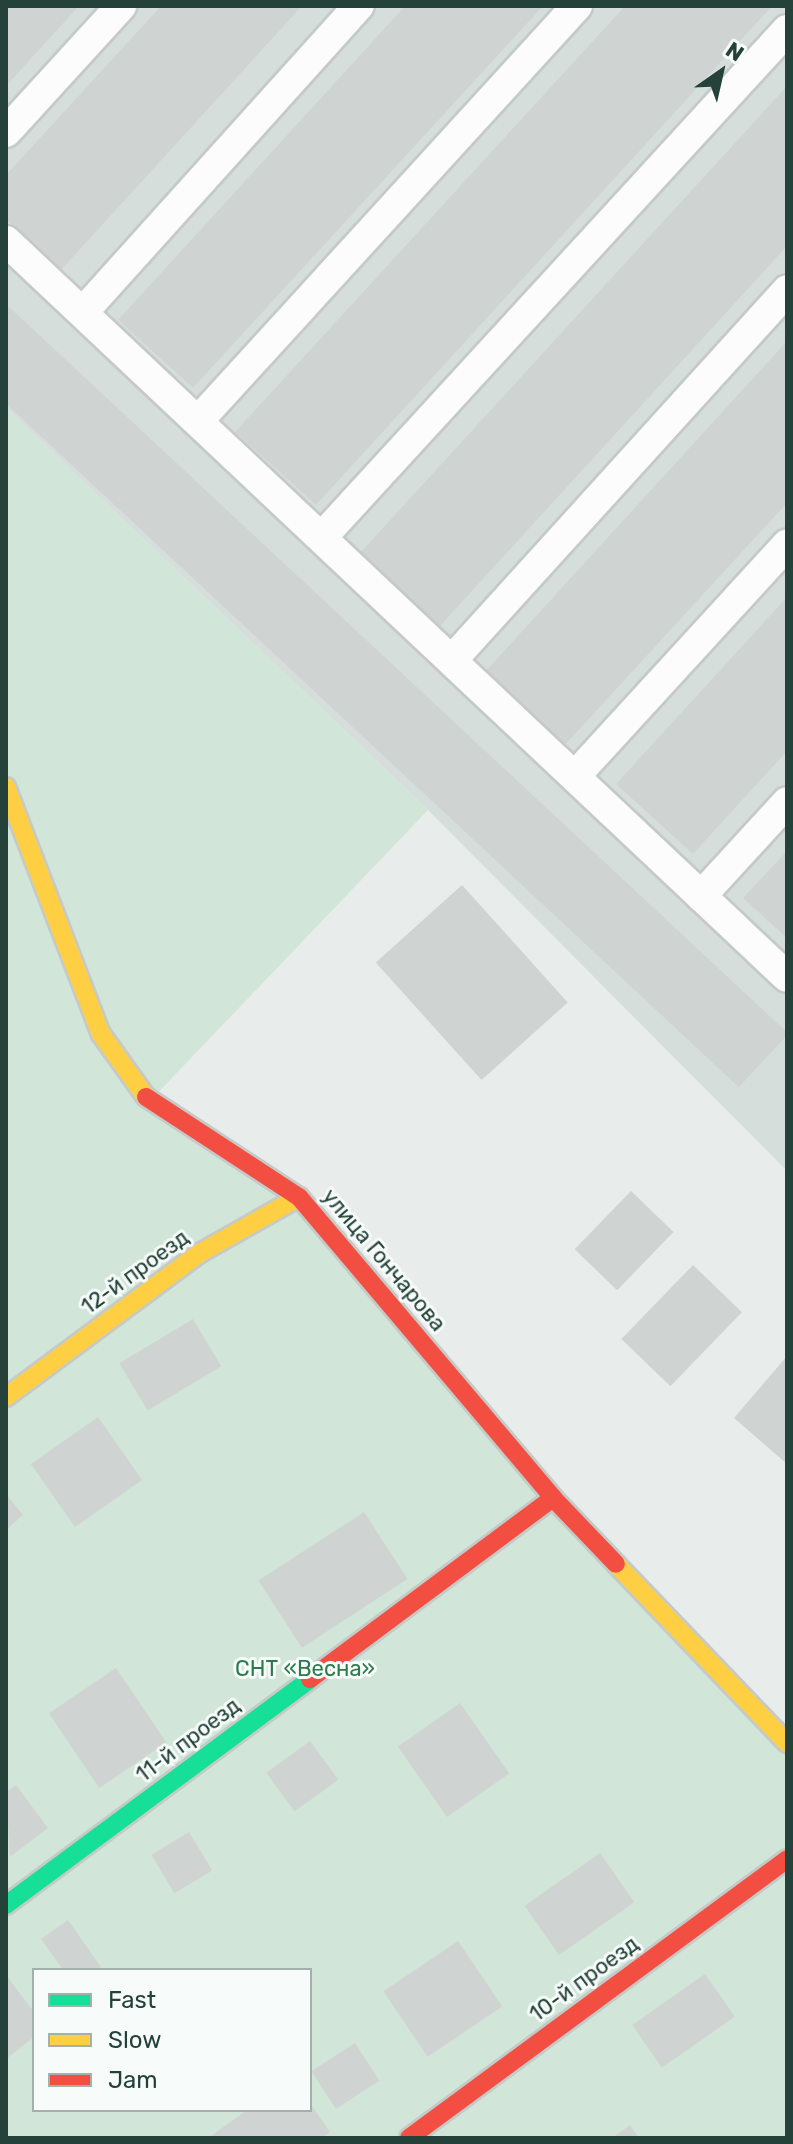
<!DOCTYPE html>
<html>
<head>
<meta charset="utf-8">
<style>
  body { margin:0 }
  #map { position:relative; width:793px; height:2144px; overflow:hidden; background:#e8edeb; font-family:Rubik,sans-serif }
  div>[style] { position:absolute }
  .built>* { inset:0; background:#d6dedb }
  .green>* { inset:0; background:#d1e6d8 }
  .building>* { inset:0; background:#cfd4d2; transform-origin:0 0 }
  .roads { filter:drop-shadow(2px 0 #c5cac8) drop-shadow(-2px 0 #c5cac8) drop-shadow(0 2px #c5cac8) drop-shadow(0 -2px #c5cac8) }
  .lane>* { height:30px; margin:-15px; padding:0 15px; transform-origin:15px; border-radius:15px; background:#fcfcfc }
  .fast>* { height:18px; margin:-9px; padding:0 9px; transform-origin:9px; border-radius:9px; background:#16e098 }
  .slow>* { height:18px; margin:-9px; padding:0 9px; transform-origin:9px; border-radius:9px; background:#ffcf43 }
  .jam>* { height:18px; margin:-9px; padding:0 9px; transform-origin:9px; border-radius:9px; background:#f24e42 }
  span { translate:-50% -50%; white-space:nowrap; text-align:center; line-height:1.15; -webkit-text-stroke:6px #f7fbf9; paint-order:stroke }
  .street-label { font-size:22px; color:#24423a }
  .park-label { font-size:22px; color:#2d7a4b }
  .frame { position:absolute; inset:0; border:8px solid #24423a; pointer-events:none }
  .legend { position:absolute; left:32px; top:1968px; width:280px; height:144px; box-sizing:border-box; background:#f7fbf9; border:2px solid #a3b1ad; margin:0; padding:10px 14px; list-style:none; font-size:24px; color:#24423a }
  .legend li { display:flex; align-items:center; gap:16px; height:40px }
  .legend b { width:40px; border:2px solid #a3b1ad }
  .north { position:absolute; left:681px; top:32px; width:80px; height:80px; -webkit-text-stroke:6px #f7fbf9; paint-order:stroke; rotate:34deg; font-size:22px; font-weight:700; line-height:32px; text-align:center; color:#24423a }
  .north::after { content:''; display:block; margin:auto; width:28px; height:36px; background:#24423a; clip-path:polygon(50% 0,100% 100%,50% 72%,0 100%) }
</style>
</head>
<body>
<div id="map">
  <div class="built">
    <i style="clip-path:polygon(6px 6px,787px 6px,787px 1171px,428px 810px,6px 408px)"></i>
  </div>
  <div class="green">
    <i style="clip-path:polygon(evenodd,6px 408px,428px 810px,150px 1101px,299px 1197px,787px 1743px,787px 2138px,6px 2138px,6px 408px,34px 1970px,310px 1970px,310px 2110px,34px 2110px,34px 1970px)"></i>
  </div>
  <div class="building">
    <i style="clip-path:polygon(6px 6px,79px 6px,6px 86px)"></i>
    <i style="clip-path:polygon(161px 6px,302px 6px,61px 270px,6px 220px,6px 175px)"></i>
    <i style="clip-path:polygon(405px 6px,543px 6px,193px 388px,118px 320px)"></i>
    <i style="clip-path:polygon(625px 6px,772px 6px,316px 505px,235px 432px)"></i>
    <i style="clip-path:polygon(787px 86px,787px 246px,440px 626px,360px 553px)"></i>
    <i style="left:6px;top:304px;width:1070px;height:73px;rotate:43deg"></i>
    <i style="clip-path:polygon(787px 341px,787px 503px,564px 746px,484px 673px)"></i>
    <i style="clip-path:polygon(787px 597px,787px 751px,693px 854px,616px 784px)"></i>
    <i style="clip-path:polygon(787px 851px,787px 938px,743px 898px)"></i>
    <i style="left:462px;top:885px;width:158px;height:116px;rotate:48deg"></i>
    <i style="left:631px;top:1191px;width:59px;height:81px;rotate:44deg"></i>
    <i style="left:693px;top:1265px;width:68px;height:103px;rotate:44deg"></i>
    <i style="left:193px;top:1319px;width:55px;height:86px;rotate:59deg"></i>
    <i style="clip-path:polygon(787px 1356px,787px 1464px,734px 1418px)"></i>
    <i style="left:98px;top:1417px;width:77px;height:82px;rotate:55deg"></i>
    <i style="clip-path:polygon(6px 1494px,23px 1515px,6px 1530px)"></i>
    <i style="left:364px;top:1512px;width:80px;height:126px;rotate:57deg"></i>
    <i style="left:116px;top:1668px;width:90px;height:81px;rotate:56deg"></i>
    <i style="left:460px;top:1703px;width:86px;height:76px;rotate:55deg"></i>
    <i style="left:310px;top:1741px;width:48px;height:54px;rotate:54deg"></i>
    <i style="clip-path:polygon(16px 1785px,48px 1828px,10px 1857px,6px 1792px)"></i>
    <i style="left:189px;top:1832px;width:45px;height:44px;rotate:59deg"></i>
    <i style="left:600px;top:1853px;width:60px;height:92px;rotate:55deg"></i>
    <i style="clip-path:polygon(68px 1920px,101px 1967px,96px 1970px,63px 1970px,41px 1939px)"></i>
    <i style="left:458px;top:1941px;width:79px;height:90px;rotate:56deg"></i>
    <i style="left:705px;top:1974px;width:52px;height:89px;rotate:55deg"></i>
    <i style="clip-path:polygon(6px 1975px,34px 2012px,34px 2037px,6px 2059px)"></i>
    <i style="left:355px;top:2043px;width:45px;height:52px;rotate:57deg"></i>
    <i style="clip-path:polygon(310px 2103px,330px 2132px,321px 2138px,211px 2136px,247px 2110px,310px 2110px)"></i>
    <i style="clip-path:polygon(630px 2125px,639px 2138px,612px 2138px)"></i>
  </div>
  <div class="roads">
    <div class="lane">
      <i style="left:6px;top:132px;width:171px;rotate:-47.6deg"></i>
      <i style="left:6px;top:241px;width:1073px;rotate:43.3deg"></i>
      <i style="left:83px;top:312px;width:412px;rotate:-48deg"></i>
      <i style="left:198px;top:421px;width:562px;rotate:-47.6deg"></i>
      <i style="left:322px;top:537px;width:688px;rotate:-47.47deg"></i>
      <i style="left:452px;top:660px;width:499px;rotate:-47.8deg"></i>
      <i style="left:575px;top:776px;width:314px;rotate:-47.5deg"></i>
      <i style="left:701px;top:896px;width:127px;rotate:-47.5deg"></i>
    </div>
    <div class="fast">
      <i style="left:6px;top:1905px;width:379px;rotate:-36.6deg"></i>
    </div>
    <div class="slow">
      <i style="left:6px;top:787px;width:265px;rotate:69deg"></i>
      <i style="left:101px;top:1034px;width:77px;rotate:54.5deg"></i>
      <i style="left:6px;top:1397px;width:242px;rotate:-36.6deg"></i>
      <i style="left:200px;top:1253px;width:114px;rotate:-29.5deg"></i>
      <i style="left:616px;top:1564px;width:248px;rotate:46.3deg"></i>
    </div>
    <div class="jam">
      <i style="left:146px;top:1097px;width:183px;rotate:33.2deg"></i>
      <i style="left:299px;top:1197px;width:394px;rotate:49.8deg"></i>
      <i style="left:553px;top:1498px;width:91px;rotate:46.3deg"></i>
      <i style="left:310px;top:1679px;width:303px;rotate:-36.7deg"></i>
      <i style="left:409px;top:2138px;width:470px;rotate:-36.4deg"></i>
    </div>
  </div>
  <div class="street-label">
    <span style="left:384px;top:1260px;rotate:50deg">улица Гончарова</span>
    <span style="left:135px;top:1272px;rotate:-36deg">12-й проезд</span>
    <span style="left:188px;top:1740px;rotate:-37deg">11-й проезд</span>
    <span style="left:584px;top:1979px;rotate:-36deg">10-й проезд</span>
  </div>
  <div class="park-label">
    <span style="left:305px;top:1669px">СНТ «Весна»</span>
  </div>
  <div class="frame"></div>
  <ul class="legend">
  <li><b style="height:10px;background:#16e098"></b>Fast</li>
  <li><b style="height:10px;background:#ffcf43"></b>Slow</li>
  <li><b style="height:10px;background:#f24e42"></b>Jam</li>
  </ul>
  <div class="north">N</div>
</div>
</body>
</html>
